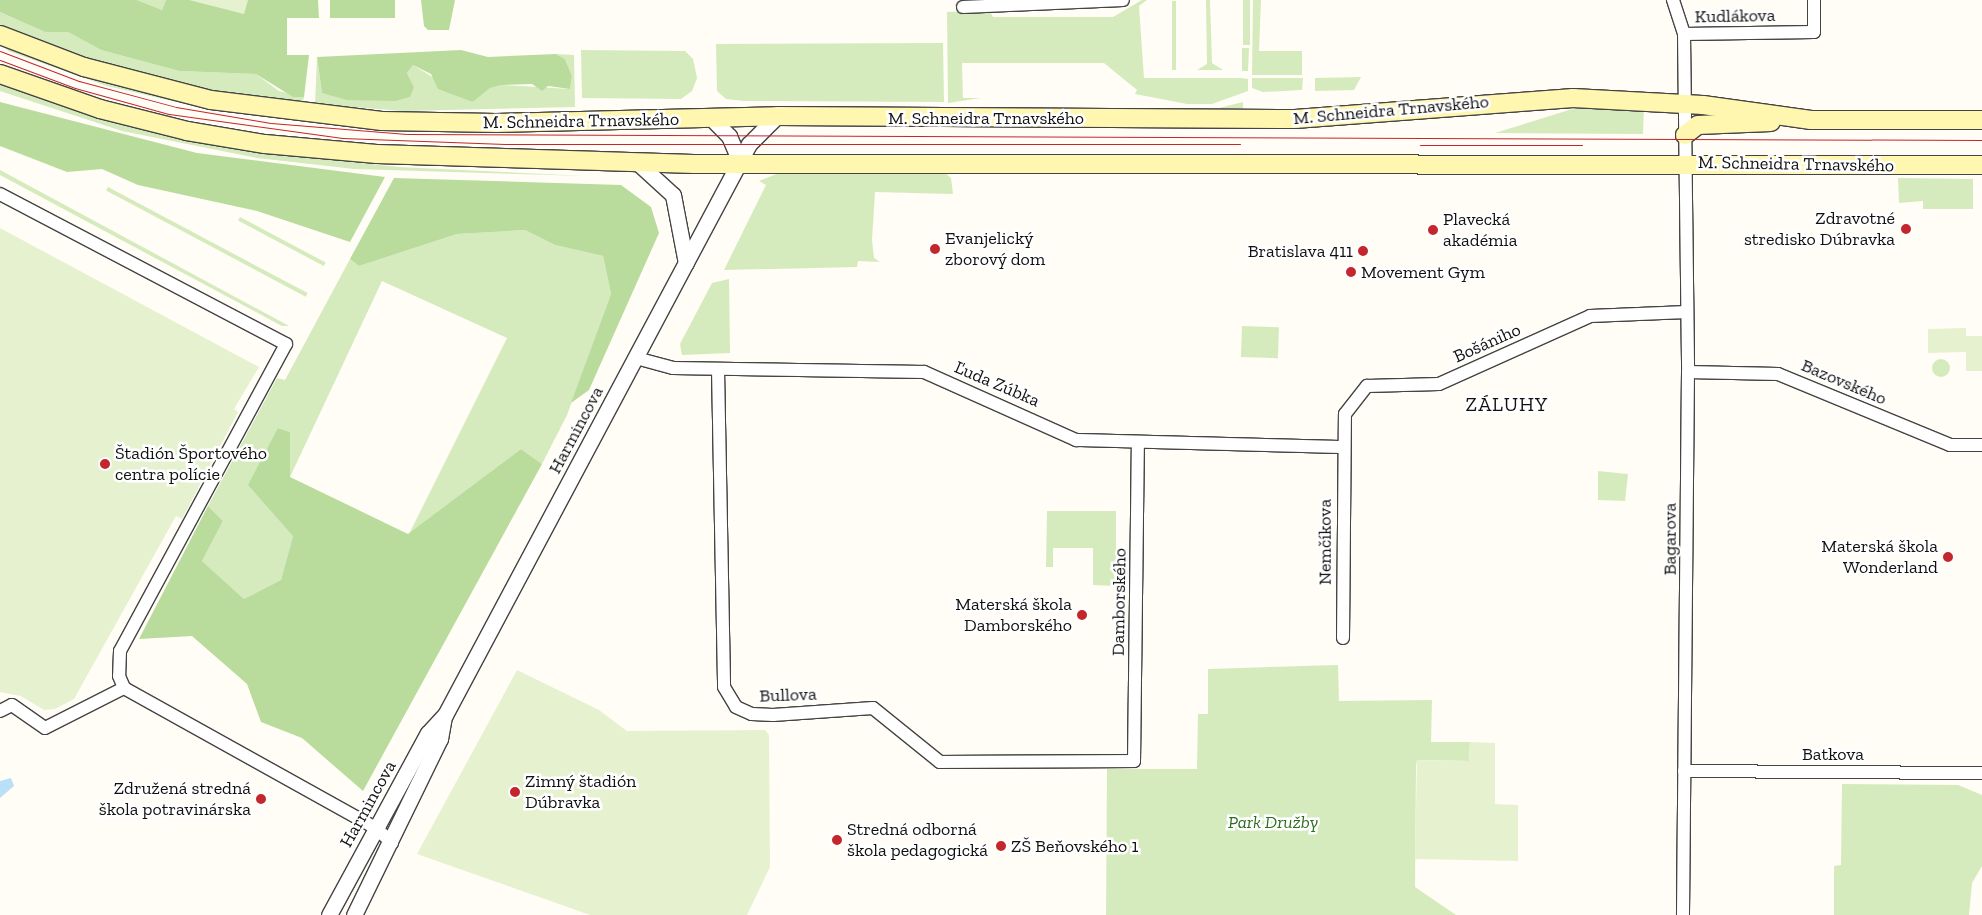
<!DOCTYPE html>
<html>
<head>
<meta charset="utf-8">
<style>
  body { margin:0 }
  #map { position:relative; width:1982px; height:915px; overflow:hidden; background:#fffdf5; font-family:"Zilla Slab",serif }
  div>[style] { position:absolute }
  .green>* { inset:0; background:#d5ebbd; transform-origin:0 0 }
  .round { border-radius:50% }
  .forest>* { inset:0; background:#b9dc9c; transform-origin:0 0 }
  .pitch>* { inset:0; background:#e6f2cf }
  .water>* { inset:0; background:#b9e0f7 }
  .roads { filter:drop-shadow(1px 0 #444) drop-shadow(-1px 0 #444) drop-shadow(0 1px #444) drop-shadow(0 -1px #444) }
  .minor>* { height:12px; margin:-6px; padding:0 6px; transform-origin:6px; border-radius:6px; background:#fff }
  .tertiary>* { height:15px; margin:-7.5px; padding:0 7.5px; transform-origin:7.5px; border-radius:7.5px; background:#fff }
  .secondary>* { height:18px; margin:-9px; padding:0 9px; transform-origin:9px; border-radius:9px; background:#fff6b0 }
  .tram>* { height:1px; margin:-0.5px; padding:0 0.5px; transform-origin:0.5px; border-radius:0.5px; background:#c4262e }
  .dots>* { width:14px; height:14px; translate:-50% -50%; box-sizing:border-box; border:2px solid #fff; border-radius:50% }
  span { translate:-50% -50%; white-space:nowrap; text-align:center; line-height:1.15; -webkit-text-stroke:5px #fff; paint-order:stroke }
  .street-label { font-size:18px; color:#111 }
  .poi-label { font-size:18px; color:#111 }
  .right { translate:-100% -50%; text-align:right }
  .left { translate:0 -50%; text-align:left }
  .park-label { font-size:18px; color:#2f6b1f; font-style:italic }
  .quarter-label { font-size:20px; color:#111; letter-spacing:1px }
</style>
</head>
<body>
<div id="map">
  <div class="green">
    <i style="clip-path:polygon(137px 0,166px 0,162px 10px)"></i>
    <i style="clip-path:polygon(1142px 0,1147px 0,1139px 6px,1144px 78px,1242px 78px,1248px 79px,1248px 91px,1212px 104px,1187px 104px,1135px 94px,1137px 90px,1104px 63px,962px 63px,963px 98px,981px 98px,948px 103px,947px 12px,989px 10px,993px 17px,1113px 17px)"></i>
    <i style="clip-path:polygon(1206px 0,1210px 0,1212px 63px,1223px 70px,1197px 70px,1207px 64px)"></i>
    <i style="left:1243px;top:0;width:7px;height:45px"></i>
    <i style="clip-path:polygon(1253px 0,1261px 0,1259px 51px,1302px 51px,1302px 75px,1252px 75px)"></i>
    <i style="left:1172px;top:1px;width:4px;height:69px"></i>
    <i style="clip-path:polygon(0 12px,45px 32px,68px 32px,101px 50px,179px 71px,256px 74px,279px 91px,304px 97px,303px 101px,235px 96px,94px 62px,0 25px)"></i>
    <i style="clip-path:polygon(0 43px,108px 84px,219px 112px,107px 86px,8px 51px)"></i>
    <i style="clip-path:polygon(943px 43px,944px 102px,744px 101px,726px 99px,717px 91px,716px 44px)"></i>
    <i style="clip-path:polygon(1242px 48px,1249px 48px,1248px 71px,1242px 71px)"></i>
    <i style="clip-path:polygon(581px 50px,685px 51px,693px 59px,697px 78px,692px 91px,681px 99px,582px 98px)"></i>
    <i style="clip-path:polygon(556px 54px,574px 55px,575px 107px,403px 111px,315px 104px,317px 57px,322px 93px,369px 99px,414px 87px,407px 73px,413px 65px,473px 102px,490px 88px,502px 85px,570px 89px,572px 76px,565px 59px)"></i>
    <i style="clip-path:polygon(1361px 77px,1354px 90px,1315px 91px,1315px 78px)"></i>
    <i style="clip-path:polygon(1252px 78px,1303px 78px,1302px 90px,1263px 92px,1252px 88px)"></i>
    <i style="clip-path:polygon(0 84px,124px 125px,258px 152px,399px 167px,585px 176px,354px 169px,257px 158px,122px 131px,0 91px)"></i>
    <i style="clip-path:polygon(1243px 102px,1243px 110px,1197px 110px,1215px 109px)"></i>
    <i style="clip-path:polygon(1582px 106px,1644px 107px,1643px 134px,1495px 133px)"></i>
    <i style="clip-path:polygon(0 170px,289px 326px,282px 326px,0 175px)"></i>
    <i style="clip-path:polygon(784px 171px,945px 173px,951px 178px,953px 194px,875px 192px,872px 240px,874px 258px,880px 262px,858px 261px,857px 267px,724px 270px,766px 185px,759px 181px)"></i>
    <i style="clip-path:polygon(1898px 178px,1973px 179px,1973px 209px,1923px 209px,1923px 201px,1899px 203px)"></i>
    <i style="left:108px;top:187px;width:226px;height:4px;rotate:28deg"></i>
    <i style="left:240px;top:217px;width:97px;height:4px;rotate:28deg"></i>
    <i style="clip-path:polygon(525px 230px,555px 245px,603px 256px,611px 294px,567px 415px,542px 464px,521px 449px,409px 534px,507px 338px,382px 281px,290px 477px,290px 432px,278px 428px,293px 536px,281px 580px,244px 599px,202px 561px,223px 521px,208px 506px,277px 378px,285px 380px,350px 259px,359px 266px,457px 234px)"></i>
    <i style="clip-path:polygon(729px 279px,730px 353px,682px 355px,680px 344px,712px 283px)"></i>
    <i style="left:1242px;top:326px;width:37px;height:31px;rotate:2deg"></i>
    <i class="round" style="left:1932px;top:359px;width:18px;height:18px"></i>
    <i style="clip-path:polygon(1598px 471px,1628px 474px,1625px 501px,1598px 500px)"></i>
    <i style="clip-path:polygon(1047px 511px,1116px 511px,1116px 586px,1093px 585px,1093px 548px,1053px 548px,1053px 567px,1046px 567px)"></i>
    <i style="clip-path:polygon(1338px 665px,1339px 701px,1432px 700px,1431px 742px,1470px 742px,1469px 761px,1417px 760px,1416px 766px,1415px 887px,1456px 915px,1106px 915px,1107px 769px,1197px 769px,1198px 714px,1208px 714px,1208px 669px)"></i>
    <i style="clip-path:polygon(1842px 784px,1958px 785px,1982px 795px,1982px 866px,1972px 883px,1969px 915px,1834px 915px,1834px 866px,1841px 865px)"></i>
  </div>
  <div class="forest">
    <i style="clip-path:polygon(0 0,137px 0,162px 10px,166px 0,318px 0,319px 18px,287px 18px,287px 55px,309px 55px,304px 97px,293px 97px,256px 74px,179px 71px,101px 50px,68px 32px,45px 32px,0 12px)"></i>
    <i style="left:330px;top:0;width:65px;height:18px"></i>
    <i style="clip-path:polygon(421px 0,455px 0,449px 30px,428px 30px,424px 26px)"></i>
    <i style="clip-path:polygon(461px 50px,488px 57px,556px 54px,565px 59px,572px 76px,570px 89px,548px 86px,542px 91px,532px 84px,502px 85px,490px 88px,473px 102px,438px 89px,431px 74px,413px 65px,407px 73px,414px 87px,410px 97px,395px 101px,347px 100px,322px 93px,317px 57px)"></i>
    <i style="clip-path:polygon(0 102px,197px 153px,385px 177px,350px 242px,257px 211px,138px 185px,102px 169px,67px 172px,0 146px)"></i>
    <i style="clip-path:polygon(394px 178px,621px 185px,651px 207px,659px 233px,589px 390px,571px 403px,611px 294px,603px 256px,555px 245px,525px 230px,457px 234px,359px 266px,350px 259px)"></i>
    <i style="clip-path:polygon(278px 428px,290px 432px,290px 477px,408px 534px,521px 449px,542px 464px,363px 791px,302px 738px,261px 722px,247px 684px,192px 636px,139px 639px,208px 506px,223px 521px,202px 561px,244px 599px,281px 580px,293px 536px,248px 485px)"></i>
  </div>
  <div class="pitch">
    <i style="clip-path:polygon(189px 0,248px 0,244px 14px)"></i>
    <i style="clip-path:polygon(0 228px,259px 367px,234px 409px,238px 412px,182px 519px,176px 516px,74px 699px,55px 709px,44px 710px,21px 696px,0 692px)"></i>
    <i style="clip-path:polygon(1966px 328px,1966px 336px,1982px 336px,1982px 371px,1966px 371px,1966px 352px,1928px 353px,1928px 329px)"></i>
    <i style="clip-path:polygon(517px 670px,599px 710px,627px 731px,765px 730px,769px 735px,770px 867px,747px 915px,590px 915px,417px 854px)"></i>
    <i style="clip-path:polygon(1470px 742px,1495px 743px,1495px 804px,1518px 805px,1518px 861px,1415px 859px,1417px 760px,1469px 761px)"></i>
  </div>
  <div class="water">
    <i style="clip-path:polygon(11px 778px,14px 786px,0 798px,0 781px)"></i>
  </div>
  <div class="roads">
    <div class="minor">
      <i style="left:1673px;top:0;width:36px;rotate:72deg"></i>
      <i style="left:1684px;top:34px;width:338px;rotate:89.3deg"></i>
      <i style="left:1688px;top:372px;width:543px;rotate:90.53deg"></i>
      <i style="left:963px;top:7px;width:160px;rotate:-2.5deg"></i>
      <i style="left:1684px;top:34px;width:130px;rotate:-0.9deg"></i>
      <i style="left:1814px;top:32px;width:32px;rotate:-90deg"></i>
      <i style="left:0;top:194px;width:323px;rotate:27.7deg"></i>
      <i style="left:286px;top:344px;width:349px;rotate:118.4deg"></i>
      <i style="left:120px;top:651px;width:25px;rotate:92deg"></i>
      <i style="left:119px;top:676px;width:13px;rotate:67deg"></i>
      <i style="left:124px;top:688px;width:288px;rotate:29.1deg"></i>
      <i style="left:376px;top:828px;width:22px;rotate:43deg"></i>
      <i style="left:636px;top:358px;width:38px;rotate:15deg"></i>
      <i style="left:673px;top:368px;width:251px;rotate:0.9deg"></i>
      <i style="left:924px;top:372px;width:167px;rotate:24.1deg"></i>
      <i style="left:1076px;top:440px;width:267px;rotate:1.5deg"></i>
      <i style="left:718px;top:369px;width:318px;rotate:88.9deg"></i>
      <i style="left:724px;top:687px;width:23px;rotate:59deg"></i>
      <i style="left:736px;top:707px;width:17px;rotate:24deg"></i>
      <i style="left:752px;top:714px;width:21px;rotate:3deg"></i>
      <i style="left:773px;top:715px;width:100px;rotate:-4deg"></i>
      <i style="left:873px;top:708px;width:86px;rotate:38.9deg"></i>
      <i style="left:940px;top:762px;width:194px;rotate:-0.3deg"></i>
      <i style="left:1134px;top:761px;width:318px;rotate:-89.3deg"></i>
      <i style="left:1688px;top:372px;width:90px;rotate:1.3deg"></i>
      <i style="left:1778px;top:374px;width:186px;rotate:22.4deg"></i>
      <i style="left:1950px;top:445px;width:32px"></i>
      <i style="left:1343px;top:638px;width:224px;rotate:-89.5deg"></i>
      <i style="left:1345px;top:414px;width:36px;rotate:-52deg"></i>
      <i style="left:1367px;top:386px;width:72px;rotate:-1.6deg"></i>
      <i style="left:1439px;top:384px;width:166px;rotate:-24.2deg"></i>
      <i style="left:1590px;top:316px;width:97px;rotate:-2.4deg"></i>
      <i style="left:0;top:711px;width:13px;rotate:-27deg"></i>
      <i style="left:12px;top:705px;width:40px;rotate:34.9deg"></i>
      <i style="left:45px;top:728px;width:89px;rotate:-26.9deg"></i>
      <i style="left:1684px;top:771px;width:298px;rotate:0.4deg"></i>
    </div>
    <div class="tertiary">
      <i style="left:710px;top:117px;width:27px;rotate:45deg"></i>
      <i style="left:729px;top:136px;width:30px;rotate:67deg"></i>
      <i style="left:639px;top:164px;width:46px;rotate:42.4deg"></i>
      <i style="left:673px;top:195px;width:69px;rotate:79.2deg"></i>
      <i style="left:329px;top:915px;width:207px;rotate:-61.5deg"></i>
      <i style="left:428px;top:733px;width:25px;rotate:-47deg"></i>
      <i style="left:445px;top:715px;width:647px;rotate:-61.97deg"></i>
      <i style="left:749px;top:144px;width:40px;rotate:-45deg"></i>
      <i style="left:354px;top:915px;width:196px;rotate:-64deg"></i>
      <i style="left:440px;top:739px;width:22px;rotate:-80deg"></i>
    </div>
    <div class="secondary">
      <i style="left:0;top:35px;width:90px;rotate:20.9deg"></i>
      <i style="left:84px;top:67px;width:131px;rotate:14.6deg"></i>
      <i style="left:211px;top:100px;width:172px;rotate:7deg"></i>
      <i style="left:382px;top:121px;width:114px;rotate:1deg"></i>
      <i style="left:496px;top:123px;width:281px;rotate:-1.4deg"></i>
      <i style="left:777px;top:116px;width:518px;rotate:0.33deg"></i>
      <i style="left:1295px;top:119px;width:279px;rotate:-4.3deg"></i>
      <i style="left:1573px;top:98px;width:130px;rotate:3.1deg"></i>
      <i style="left:1703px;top:105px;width:109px;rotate:7.9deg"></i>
      <i style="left:1811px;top:120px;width:171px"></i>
      <i style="left:0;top:74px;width:106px;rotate:19.3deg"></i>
      <i style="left:100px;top:109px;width:90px;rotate:14.2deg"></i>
      <i style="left:187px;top:131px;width:79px;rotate:9.5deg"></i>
      <i style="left:265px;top:144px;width:112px;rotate:5.1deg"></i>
      <i style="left:377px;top:154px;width:317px;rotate:1.8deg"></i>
      <i style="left:694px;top:164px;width:1288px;rotate:0.04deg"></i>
      <i style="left:1685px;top:135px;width:16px;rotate:-38deg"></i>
      <i style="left:1698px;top:125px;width:73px;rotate:-2.4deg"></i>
    </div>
  </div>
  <div class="tram">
    <i style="left:0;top:51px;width:85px;rotate:20.8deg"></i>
    <i style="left:79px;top:81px;width:100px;rotate:15deg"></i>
    <i style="left:176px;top:107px;width:96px;rotate:9.6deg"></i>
    <i style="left:271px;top:123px;width:136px;rotate:4.6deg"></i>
    <i style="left:407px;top:134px;width:1575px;rotate:0.22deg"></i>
    <i style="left:0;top:60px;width:80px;rotate:20.5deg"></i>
    <i style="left:75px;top:88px;width:98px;rotate:15.5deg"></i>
    <i style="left:169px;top:114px;width:175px;rotate:7.9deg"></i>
    <i style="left:342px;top:138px;width:163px;rotate:2.1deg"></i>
    <i style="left:505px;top:144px;width:735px"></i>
    <i style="left:1420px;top:145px;width:162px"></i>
  </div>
  <div class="dots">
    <i style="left:1906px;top:229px;background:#c4262e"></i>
    <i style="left:1433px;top:230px;background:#c4262e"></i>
    <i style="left:935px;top:249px;background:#c4262e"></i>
    <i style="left:1363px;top:251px;background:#c4262e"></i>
    <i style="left:1351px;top:272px;background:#c4262e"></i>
    <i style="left:105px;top:464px;background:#c4262e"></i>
    <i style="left:1948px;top:557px;background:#c4262e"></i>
    <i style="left:1082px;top:615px;background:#c4262e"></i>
    <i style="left:515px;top:792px;background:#c4262e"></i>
    <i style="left:261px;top:799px;background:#c4262e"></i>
    <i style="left:837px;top:840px;background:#c4262e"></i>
    <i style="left:1001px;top:846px;background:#c4262e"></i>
  </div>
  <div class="street-label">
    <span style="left:1735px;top:16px;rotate:-1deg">Kudlákova</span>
    <span style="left:1391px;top:110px;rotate:-5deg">M. Schneidra Trnavského</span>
    <span style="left:986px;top:118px">M. Schneidra Trnavského</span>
    <span style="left:581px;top:121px;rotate:-1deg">M. Schneidra Trnavského</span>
    <span style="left:1796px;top:164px;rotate:1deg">M. Schneidra Trnavského</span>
    <span style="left:1487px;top:343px;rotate:-24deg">Bošániho</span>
    <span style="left:1844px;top:382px;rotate:23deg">Bazovského</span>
    <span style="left:997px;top:384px;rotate:23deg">Ľuda Zúbka</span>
    <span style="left:576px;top:430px;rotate:-62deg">Harmincova</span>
    <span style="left:1670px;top:539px;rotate:-90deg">Bagarova</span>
    <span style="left:1325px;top:542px;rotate:-90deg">Nemčíkova</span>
    <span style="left:1119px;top:602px;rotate:-89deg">Damborského</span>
    <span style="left:788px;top:695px;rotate:-2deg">Bullova</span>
    <span style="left:1833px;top:754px">Batkova</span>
    <span style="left:368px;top:804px;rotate:-61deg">Harmincova</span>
  </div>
  <div class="poi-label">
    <span class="right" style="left:1895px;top:229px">Zdravotné<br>stredisko Dúbravka</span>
    <span class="left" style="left:1443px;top:230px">Plavecká<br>akadémia</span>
    <span class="left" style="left:945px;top:249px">Evanjelický<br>zborový dom</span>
    <span class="right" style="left:1353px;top:251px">Bratislava 411</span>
    <span class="left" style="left:1361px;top:272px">Movement Gym</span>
    <span class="left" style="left:115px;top:464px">Štadión Športového<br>centra polície</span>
    <span class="right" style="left:1938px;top:557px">Materská škola<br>Wonderland</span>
    <span class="right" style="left:1072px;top:615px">Materská škola<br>Damborského</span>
    <span class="left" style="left:525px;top:792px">Zimný štadión<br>Dúbravka</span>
    <span class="right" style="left:251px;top:799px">Združená stredná<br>škola potravinárska</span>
    <span class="left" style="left:847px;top:840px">Stredná odborná<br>škola pedagogická</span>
    <span class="left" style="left:1011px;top:846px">ZŠ Beňovského 1</span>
  </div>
  <div class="park-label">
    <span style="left:1273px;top:822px">Park Družby</span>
  </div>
  <div class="quarter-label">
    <span style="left:1507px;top:404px">ZÁLUHY</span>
  </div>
</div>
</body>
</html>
